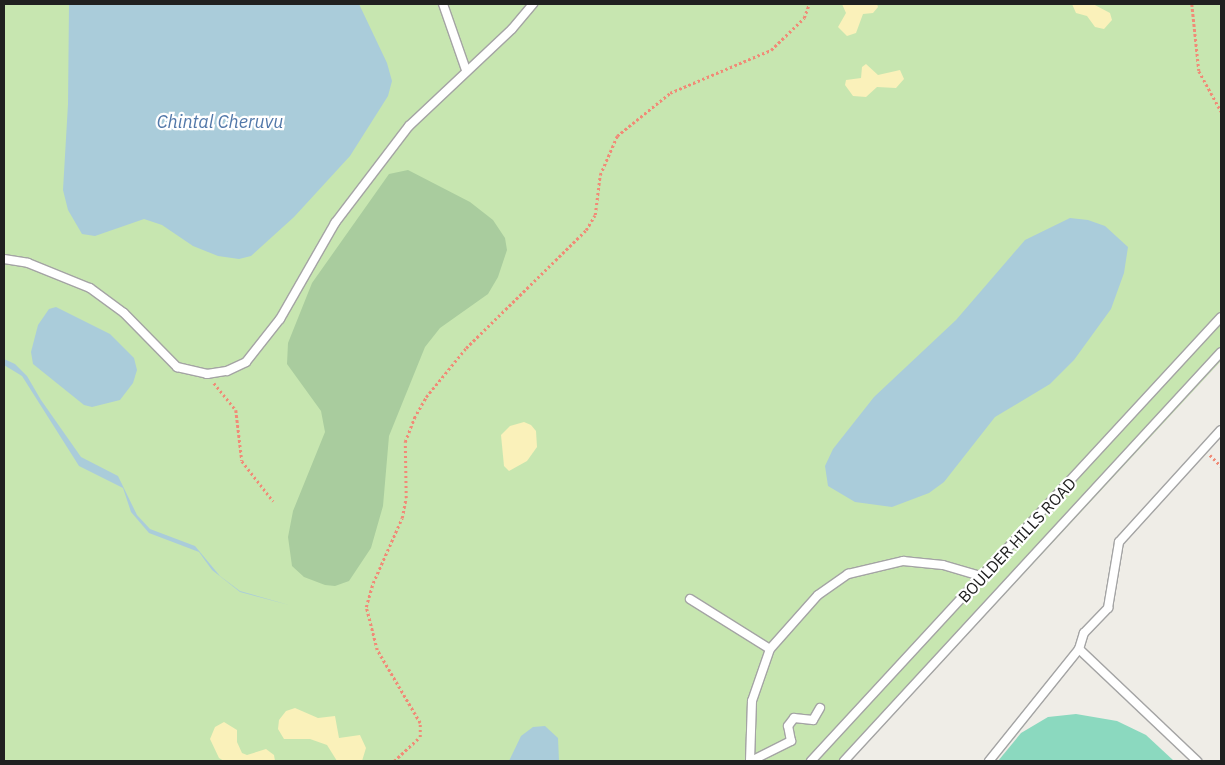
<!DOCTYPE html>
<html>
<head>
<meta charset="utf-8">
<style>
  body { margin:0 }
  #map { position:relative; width:1225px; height:765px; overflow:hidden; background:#efede7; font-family:"IBM Plex Sans",sans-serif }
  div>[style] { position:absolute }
  .grass>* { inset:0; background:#c7e6b0 }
  .forest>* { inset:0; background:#a9cc9e }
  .sand>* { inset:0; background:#faf1ba }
  .pitch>* { inset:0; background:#8bd9bf }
  .water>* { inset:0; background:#aaccda }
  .path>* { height:2.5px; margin-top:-1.25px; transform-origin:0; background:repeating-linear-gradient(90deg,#f08b77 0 2.5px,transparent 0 5px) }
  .roads { filter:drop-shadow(1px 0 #a4a4a4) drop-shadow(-1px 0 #a4a4a4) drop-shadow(0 1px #a4a4a4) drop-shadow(0 -1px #a4a4a4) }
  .service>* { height:8px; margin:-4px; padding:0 4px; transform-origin:4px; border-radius:4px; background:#fff }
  span { translate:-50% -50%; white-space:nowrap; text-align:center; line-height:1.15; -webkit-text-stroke:4.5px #fff; paint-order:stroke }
  .street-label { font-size:16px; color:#202020 }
  .water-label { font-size:18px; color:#5278a9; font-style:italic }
  .frame { position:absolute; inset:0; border:5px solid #202020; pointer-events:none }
</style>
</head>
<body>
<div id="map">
  <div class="grass">
    <i style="clip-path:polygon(4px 4px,1221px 4px,1221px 361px,850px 761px,4px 761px)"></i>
  </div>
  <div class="forest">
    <i style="clip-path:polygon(408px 170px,470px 202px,493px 220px,505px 238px,507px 250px,498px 277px,488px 294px,440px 328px,425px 347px,389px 436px,383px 506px,371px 548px,349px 581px,335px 586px,325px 585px,304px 577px,292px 566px,288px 537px,293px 511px,325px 432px,321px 411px,287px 364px,288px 343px,312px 283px,389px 174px)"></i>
  </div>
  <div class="sand">
    <i style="clip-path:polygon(842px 4px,877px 4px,878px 7px,873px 13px,863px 14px,856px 33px,847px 36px,838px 27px,846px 13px)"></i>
    <i style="clip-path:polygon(1072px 4px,1093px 4px,1110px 13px,1112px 20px,1104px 29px,1095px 27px,1087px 16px,1076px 13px)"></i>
    <i style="clip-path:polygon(866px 64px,878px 75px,900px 70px,904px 79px,896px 88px,877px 87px,866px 97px,853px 96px,845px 85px,846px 80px,861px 78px,862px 67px)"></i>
    <i style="clip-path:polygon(524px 422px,531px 425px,536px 431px,537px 447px,527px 461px,509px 471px,504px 466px,501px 435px,510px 426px)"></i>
    <i style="clip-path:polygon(295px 708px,318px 718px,335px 716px,339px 738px,360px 735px,366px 748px,362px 761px,337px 761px,327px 745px,310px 739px,284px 739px,278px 729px,279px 720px,286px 711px)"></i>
    <i style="clip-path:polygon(224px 722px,237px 730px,237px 742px,242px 753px,247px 755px,266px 749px,274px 755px,275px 761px,224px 761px,219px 758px,210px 739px,215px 727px)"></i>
  </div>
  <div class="pitch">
    <i style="clip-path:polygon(1076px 714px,1117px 721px,1146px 735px,1174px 761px,998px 761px,1021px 733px,1048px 717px)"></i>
  </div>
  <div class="water">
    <i style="clip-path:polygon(69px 4px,359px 4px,387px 63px,392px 81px,388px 96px,350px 156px,294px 217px,251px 256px,239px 259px,218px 256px,193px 246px,162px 225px,144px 219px,95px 236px,82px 234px,68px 210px,63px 190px,68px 104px)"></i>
    <i style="clip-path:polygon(1070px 218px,1088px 220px,1105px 226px,1128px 247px,1124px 273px,1111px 309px,1074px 360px,1050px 384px,995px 417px,944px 482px,929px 493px,892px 507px,855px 502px,828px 486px,825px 466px,833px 449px,874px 397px,956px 320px,1025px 240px)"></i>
    <i style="clip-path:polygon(56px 307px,110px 334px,134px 358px,137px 370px,133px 383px,120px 400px,92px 407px,84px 405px,33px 364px,31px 352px,38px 325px,49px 309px)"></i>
    <i style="clip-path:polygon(4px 359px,15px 364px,27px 376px,41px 400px,81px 457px,118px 476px,137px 515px,150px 529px,195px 546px,220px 576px,240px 591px,289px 605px,240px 592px,212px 570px,199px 552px,149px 533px,131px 512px,123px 488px,79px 466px,22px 376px,4px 365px)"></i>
    <i style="clip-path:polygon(545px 726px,558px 738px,559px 761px,509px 761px,521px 736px,533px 727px)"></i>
  </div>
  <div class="path">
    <i style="left:1192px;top:4px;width:67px;rotate:84deg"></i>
    <i style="left:1199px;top:71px;width:46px;rotate:61.2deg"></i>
    <i style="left:214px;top:383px;width:35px;rotate:51deg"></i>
    <i style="left:236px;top:410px;width:51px;rotate:83.3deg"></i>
    <i style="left:242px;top:461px;width:51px;rotate:52.2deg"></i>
    <i style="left:1210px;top:455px;width:16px;rotate:45deg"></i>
    <i style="left:394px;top:761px;width:35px;rotate:-43deg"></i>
    <i style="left:420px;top:737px;width:14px;rotate:-90deg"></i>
    <i style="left:420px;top:723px;width:85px;rotate:-120.5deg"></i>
    <i style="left:377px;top:650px;width:44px;rotate:-104.3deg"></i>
    <i style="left:366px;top:607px;width:25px;rotate:-74deg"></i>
    <i style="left:373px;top:583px;width:71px;rotate:-66deg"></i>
    <i style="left:402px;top:518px;width:20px;rotate:-79deg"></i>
    <i style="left:406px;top:498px;width:56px;rotate:-91deg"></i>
    <i style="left:405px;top:442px;width:26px;rotate:-69deg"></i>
    <i style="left:414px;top:418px;width:24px;rotate:-60deg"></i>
    <i style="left:426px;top:397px;width:63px;rotate:-50.8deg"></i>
    <i style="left:466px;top:348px;width:168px;rotate:-44.5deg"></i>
    <i style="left:586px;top:230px;width:17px;rotate:-59deg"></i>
    <i style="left:595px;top:215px;width:40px;rotate:-82.9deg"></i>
    <i style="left:600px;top:175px;width:43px;rotate:-66.4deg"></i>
    <i style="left:617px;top:136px;width:68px;rotate:-39.1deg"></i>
    <i style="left:670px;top:93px;width:110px;rotate:-23.1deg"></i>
    <i style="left:771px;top:50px;width:46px;rotate:-44.1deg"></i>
    <i style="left:804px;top:18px;width:15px;rotate:-70deg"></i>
  </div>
  <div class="roads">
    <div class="service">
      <i style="left:443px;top:4px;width:70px;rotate:70.8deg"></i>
      <i style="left:4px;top:259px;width:24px;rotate:9deg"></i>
      <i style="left:28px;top:263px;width:67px;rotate:22deg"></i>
      <i style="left:90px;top:288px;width:42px;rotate:36.3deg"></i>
      <i style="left:124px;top:313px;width:76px;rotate:45.5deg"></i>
      <i style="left:177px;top:367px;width:31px;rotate:13deg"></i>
      <i style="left:207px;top:374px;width:20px;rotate:-9deg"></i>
      <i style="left:227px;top:371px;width:21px;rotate:-25deg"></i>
      <i style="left:246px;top:362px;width:55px;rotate:-51.7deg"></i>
      <i style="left:280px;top:319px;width:111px;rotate:-60.2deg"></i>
      <i style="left:335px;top:223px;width:122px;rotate:-52.7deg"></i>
      <i style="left:409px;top:126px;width:141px;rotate:-43.3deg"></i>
      <i style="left:512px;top:29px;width:33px;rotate:-50deg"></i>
      <i style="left:690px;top:599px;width:94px;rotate:32deg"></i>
      <i style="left:1079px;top:649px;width:163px;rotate:43.5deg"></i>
      <i style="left:750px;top:761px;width:60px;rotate:-88.1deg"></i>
      <i style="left:752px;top:701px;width:55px;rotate:-70.9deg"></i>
      <i style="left:770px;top:649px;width:72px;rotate:-48.4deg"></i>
      <i style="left:818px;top:595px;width:37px;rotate:-35deg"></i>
      <i style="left:848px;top:574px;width:57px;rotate:-13.3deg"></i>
      <i style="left:903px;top:561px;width:40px;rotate:5.7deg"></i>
      <i style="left:943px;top:565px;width:43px;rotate:16.3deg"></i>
      <i style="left:751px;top:761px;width:45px;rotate:-26.6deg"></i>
      <i style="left:791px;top:741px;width:15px;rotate:-101deg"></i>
      <i style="left:788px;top:726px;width:10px;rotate:-53deg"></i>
      <i style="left:794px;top:718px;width:19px;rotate:6deg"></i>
      <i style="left:813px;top:720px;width:14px;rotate:-60deg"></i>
      <i style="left:811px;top:761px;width:604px;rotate:-47.28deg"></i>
      <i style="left:844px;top:761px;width:556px;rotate:-47.33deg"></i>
      <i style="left:989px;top:761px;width:144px;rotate:-51.2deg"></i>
      <i style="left:1079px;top:649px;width:17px;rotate:-73deg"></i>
      <i style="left:1084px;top:633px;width:35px;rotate:-46deg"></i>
      <i style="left:1108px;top:608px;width:67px;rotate:-80.5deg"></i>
      <i style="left:1119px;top:542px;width:151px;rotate:-47.7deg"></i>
    </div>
  </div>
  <div class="street-label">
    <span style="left:1017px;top:540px;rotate:-47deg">BOULDER HILLS ROAD</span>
  </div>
  <div class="water-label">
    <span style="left:220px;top:122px">Chintal Cheruvu</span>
  </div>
  <div class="frame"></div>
</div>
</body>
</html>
